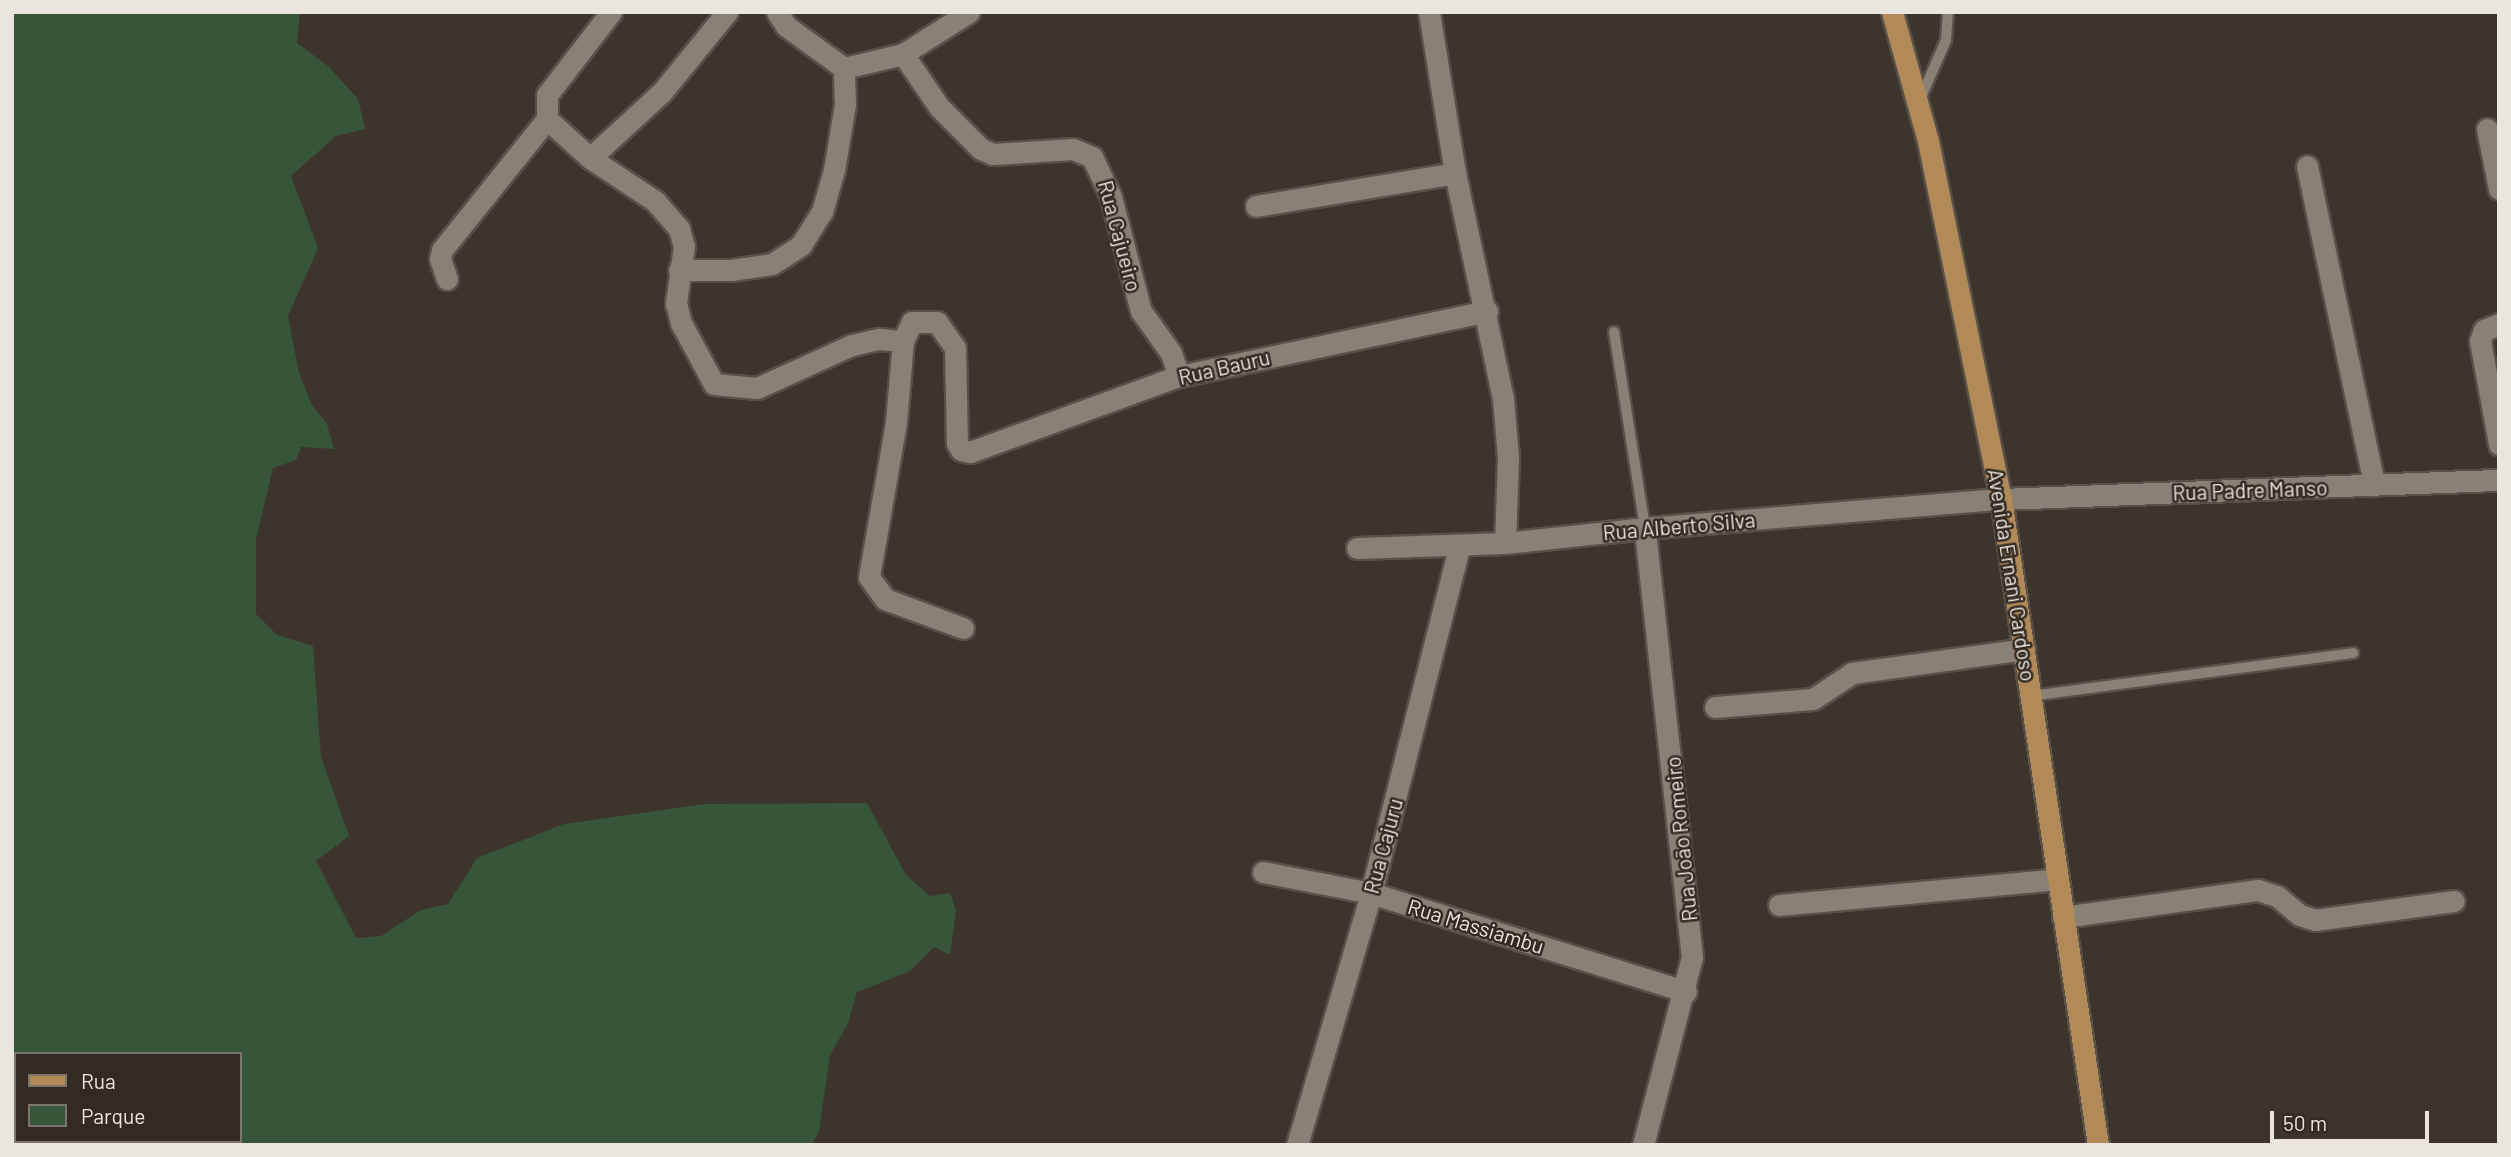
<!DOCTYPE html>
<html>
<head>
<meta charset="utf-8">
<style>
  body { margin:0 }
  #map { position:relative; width:2511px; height:1157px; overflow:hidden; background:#3d352c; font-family:Barlow,sans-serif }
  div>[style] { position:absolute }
  .green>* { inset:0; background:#375538 }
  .roads { filter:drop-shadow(2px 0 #575149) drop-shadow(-2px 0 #575149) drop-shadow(0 2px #575149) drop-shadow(0 -2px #575149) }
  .lane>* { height:10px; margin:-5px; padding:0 5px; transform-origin:5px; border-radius:5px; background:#8a8176 }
  .street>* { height:21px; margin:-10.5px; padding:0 10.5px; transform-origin:10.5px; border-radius:10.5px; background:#8a8176 }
  .secondary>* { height:21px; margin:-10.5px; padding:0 10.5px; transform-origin:10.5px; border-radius:10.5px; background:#8a8176 }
  .primary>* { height:21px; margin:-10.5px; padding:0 10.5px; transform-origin:10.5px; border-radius:10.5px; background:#b28a58 }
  span { translate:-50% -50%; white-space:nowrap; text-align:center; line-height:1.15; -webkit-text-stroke:5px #332b22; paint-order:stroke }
  .street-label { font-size:21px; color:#eae5df }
  .frame { position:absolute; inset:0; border:14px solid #eae5df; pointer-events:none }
  .legend { position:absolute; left:14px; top:1052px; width:228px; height:91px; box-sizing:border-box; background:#332b22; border:2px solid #7c756e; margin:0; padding:9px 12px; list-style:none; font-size:21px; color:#eae5df }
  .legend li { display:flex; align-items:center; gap:14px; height:35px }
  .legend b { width:35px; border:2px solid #7c756e }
  .scale { position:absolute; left:2270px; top:1111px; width:159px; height:32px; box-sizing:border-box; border:4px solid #eae5df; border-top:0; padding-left:9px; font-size:21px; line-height:24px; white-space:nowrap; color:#eae5df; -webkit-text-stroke:5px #332b22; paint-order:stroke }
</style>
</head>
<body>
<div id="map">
  <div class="green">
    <i style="clip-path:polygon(evenodd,12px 12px,300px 12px,297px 43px,328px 66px,358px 99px,365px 129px,336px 136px,291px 176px,318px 248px,288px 316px,299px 373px,312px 405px,327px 424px,334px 449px,301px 447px,296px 460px,273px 468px,256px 539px,256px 614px,277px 635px,313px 646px,321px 757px,349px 836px,316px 861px,356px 938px,381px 936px,421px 910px,448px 904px,477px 858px,564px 824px,705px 804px,867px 803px,906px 875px,930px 896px,950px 893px,956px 910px,950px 955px,934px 947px,910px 971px,857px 992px,848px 1023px,830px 1055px,819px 1131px,812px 1145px,12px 1145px,12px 12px,16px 1054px,240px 1054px,240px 1141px,16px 1141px,16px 1054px)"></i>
  </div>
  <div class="roads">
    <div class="lane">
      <i style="left:1919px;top:102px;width:68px;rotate:-66.5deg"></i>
      <i style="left:1946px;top:40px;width:28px;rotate:-86deg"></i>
      <i style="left:1614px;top:332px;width:198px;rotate:81deg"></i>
      <i style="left:2031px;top:696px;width:325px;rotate:-7.6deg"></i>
    </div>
    <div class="street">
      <i style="left:777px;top:12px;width:17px;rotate:57deg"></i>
      <i style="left:786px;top:26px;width:72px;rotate:35.9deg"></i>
      <i style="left:844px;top:68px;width:61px;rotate:-13.3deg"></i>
      <i style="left:903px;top:54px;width:78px;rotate:-32.5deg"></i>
      <i style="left:1429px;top:12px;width:163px;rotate:80.8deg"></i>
      <i style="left:1455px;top:173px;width:230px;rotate:78deg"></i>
      <i style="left:1503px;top:398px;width:60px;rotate:85.2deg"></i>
      <i style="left:1508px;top:458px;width:85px;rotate:92deg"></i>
      <i style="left:903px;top:54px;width:64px;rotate:55.8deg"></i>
      <i style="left:939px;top:107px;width:59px;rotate:45deg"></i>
      <i style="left:981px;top:149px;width:13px;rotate:23deg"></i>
      <i style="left:993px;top:154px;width:80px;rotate:-3.6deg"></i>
      <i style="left:1073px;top:149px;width:21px;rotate:23deg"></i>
      <i style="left:1092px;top:157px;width:44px;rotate:64.6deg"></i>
      <i style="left:1111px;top:197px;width:118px;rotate:75.3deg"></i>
      <i style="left:1141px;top:311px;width:52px;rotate:54.5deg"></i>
      <i style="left:1171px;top:353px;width:24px;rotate:71deg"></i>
      <i style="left:547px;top:119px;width:58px;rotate:42.2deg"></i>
      <i style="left:590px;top:158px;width:78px;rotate:33.5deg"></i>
      <i style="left:655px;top:201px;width:37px;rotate:49deg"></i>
      <i style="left:679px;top:229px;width:18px;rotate:74deg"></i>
      <i style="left:684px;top:246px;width:58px;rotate:98deg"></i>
      <i style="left:676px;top:303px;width:21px;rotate:76deg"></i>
      <i style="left:681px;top:323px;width:69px;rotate:61.6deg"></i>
      <i style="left:714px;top:384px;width:43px;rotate:5.3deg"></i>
      <i style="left:757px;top:388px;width:104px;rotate:-24.4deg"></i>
      <i style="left:852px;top:345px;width:28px;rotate:-13deg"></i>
      <i style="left:879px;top:339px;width:24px;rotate:5deg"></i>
      <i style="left:547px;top:119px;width:24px;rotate:-90deg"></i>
      <i style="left:547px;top:95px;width:105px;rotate:-52.4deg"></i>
      <i style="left:2487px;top:129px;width:61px;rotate:78.7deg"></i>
      <i style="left:590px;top:158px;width:98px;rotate:-42.5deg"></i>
      <i style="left:662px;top:92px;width:103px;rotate:-50.9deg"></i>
      <i style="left:2307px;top:166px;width:326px;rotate:78.1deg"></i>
      <i style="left:1256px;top:206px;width:202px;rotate:-9.4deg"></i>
      <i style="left:679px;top:270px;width:52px"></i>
      <i style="left:731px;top:270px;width:41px;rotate:-8.3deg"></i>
      <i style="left:772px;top:264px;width:35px;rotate:-33deg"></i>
      <i style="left:801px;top:245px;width:39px;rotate:-58deg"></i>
      <i style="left:822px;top:212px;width:44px;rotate:-74.1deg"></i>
      <i style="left:834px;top:170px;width:67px;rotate:-80.5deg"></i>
      <i style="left:845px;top:104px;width:36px;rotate:-92deg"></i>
      <i style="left:447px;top:279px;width:21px;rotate:-109deg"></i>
      <i style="left:440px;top:259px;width:9px;rotate:-77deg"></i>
      <i style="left:442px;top:250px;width:168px;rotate:-51.3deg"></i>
      <i style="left:2499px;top:324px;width:16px;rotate:158deg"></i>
      <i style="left:2484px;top:330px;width:12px;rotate:110deg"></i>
      <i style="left:2480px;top:341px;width:105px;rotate:79.5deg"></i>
      <i style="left:1357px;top:548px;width:148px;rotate:-1.9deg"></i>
      <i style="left:1505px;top:543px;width:141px;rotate:-6.1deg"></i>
      <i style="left:963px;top:628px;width:83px;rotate:-159.6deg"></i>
      <i style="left:885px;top:599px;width:27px;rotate:-126deg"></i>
      <i style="left:869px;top:577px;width:157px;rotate:-80.1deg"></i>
      <i style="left:896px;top:422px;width:81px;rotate:-85.1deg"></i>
      <i style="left:903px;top:341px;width:21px;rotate:-65deg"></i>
      <i style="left:912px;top:322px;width:25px"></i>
      <i style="left:937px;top:322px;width:32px;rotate:55deg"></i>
      <i style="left:955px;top:348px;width:95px;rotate:88.8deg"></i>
      <i style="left:957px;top:443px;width:8px;rotate:60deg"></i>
      <i style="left:961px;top:450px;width:9px;rotate:13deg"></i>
      <i style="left:970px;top:452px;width:222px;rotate:-20deg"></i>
      <i style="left:1179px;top:376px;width:315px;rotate:-11.9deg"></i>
      <i style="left:1715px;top:707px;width:98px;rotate:-4.7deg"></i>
      <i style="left:1813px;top:699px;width:47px;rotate:-33.7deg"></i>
      <i style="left:1852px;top:673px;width:174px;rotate:-7.9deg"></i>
      <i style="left:1263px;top:872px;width:110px;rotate:11deg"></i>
      <i style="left:1371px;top:893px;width:330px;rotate:17.4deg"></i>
      <i style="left:1779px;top:905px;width:280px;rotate:-5.3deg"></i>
      <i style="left:2063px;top:917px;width:197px;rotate:-7.9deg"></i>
      <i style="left:2258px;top:890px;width:20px;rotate:18deg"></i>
      <i style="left:2277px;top:896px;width:30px;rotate:40deg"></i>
      <i style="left:2300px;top:915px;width:16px;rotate:18deg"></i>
      <i style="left:2315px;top:920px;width:140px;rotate:-7.8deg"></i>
      <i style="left:1297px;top:1145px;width:263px;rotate:-73.6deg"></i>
      <i style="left:1371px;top:893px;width:359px;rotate:-75.7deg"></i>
    </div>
    <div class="secondary">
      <i style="left:1643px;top:1145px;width:194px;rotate:-75.4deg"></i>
      <i style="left:1692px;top:957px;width:432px;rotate:-96.3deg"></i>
      <i style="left:1645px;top:528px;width:357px;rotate:-4.7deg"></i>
      <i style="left:2001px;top:499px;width:498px;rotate:-2.2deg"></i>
    </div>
    <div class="primary">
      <i style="left:1892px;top:12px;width:134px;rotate:74.4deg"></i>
      <i style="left:1928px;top:141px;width:365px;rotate:78.5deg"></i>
      <i style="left:2001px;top:499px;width:653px;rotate:81.46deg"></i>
    </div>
  </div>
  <div class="street-label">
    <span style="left:1120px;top:236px;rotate:75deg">Rua Cajueiro</span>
    <span style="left:1224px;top:367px;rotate:-13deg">Rua Bauru</span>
    <span style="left:2250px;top:490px;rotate:-2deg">Rua Padre Manso</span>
    <span style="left:1679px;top:526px;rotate:-5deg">Rua Alberto Silva</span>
    <span style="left:2012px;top:575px;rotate:81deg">Avenida Ernani Cardoso</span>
    <span style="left:1681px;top:839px;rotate:-96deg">Rua João Romeiro</span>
    <span style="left:1383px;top:846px;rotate:-75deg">Rua Cajuru</span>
    <span style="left:1476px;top:926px;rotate:17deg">Rua Massiambu</span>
  </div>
  <div class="frame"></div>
  <ul class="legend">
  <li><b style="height:9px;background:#b28a58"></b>Rua</li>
  <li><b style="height:19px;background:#375538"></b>Parque</li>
  </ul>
  <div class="scale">50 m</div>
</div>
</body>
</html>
